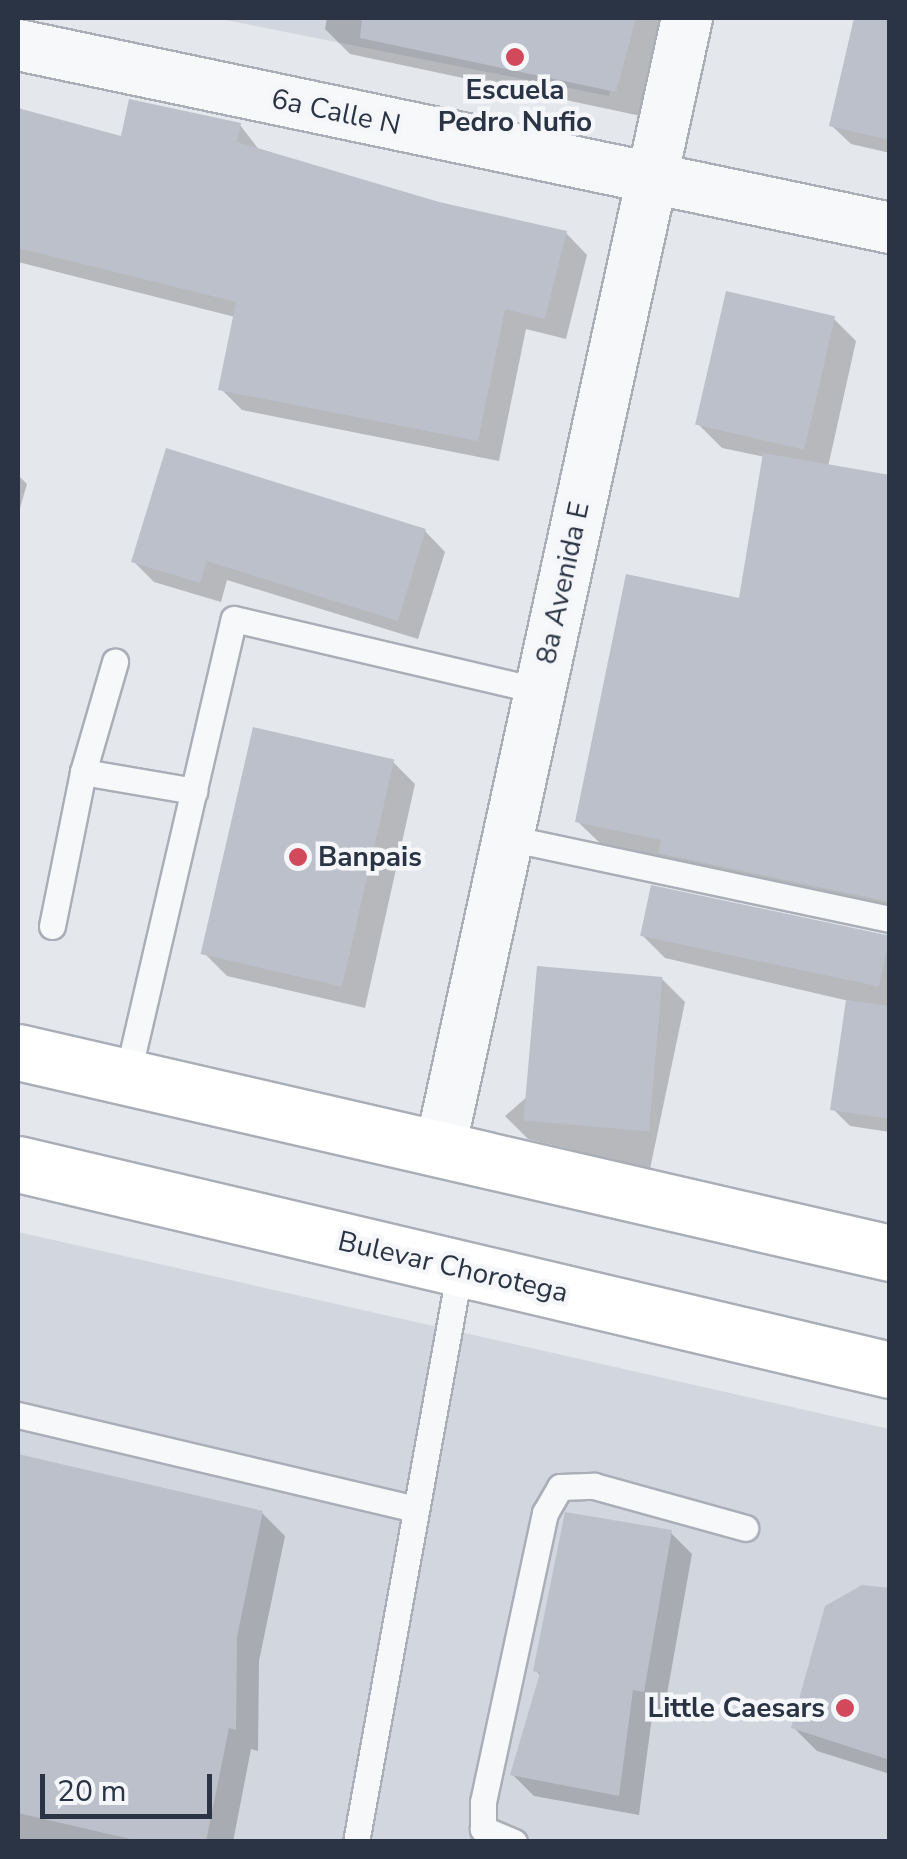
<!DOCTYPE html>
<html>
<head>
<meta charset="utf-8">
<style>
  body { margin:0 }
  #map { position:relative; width:907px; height:1859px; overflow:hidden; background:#e4e7ec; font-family:"Nunito Sans",sans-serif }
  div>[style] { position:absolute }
  .built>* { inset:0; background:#d2d6de }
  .shadow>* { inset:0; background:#0003 }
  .building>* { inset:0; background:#bbc0ca; transform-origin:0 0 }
  .roads { filter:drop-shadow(2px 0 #a9aeb7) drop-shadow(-2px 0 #a9aeb7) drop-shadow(0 2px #a9aeb7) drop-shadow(0 -2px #a9aeb7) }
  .lane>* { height:25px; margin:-12.5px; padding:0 12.5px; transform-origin:12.5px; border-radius:12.5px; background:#f7f8fa }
  .street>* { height:50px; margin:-25px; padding:0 25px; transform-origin:25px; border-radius:25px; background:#f7f8fa }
  .highway>* { height:55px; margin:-27.5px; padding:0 27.5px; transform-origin:27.5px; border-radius:27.5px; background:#fff }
  .dots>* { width:28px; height:28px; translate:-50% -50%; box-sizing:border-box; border:5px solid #f4f6f9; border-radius:50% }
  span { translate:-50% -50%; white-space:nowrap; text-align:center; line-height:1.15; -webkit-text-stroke:9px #f4f6f9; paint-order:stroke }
  .poi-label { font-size:28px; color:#2b3445; font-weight:700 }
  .left { translate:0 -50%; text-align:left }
  .right { translate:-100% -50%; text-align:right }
  .street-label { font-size:28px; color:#2b3445 }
  .frame { position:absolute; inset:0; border:20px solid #2b3445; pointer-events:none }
  .scale { position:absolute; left:40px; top:1774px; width:172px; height:45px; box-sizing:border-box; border:5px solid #2b3445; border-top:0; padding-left:12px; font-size:30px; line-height:35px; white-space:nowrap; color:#2b3445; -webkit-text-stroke:8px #f4f6f9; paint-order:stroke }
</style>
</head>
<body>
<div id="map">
  <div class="built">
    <i style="clip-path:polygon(215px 18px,626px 18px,609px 96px)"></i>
    <i style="clip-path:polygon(18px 1232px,889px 1429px,889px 1841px,18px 1842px)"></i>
  </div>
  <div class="shadow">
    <i style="clip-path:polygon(327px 18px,666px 18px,641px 116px,350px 54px,325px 29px)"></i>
    <i style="clip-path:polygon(856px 18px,890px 18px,890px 153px,851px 144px,831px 125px)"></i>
    <i style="clip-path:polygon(18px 111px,123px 139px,240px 125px,260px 151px,438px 204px,566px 233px,587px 255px,566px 339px,526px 329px,499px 461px,242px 410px,221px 389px,235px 317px,18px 262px)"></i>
    <i style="clip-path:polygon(833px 318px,856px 341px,828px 467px,890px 478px,890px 922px,603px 846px,577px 821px,741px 601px,765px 457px,722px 448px,699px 425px)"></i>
    <i style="clip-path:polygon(18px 475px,27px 484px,18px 515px)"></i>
    <i style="clip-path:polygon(425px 531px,445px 552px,418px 639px,227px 580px,221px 602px,154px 582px,134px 562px)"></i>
    <i style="clip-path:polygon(392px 761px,415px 784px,365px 1008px,227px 976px,204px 953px)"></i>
    <i style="clip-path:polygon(642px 935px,890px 937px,890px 1132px,850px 1126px,833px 1109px,849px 1001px,665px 958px)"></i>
    <i style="clip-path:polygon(662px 979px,685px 1002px,650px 1169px,528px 1139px,505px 1116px)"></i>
    <i style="clip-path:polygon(18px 1457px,262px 1513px,285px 1536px,259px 1661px,258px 1751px,251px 1749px,233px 1842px,18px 1842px)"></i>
    <i style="clip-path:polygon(671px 1533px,692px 1554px,664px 1711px,653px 1709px,639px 1815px,534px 1796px,513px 1775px,542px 1677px,536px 1671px)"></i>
    <i style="clip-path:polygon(890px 1590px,890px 1774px,817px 1751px,794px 1728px)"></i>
  </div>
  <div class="building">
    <i style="clip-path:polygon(362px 18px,636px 18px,616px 92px,360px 38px)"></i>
    <i style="clip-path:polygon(854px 18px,890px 18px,890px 140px,829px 126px)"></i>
    <i style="clip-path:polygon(129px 99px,241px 123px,237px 142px,439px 202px,567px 231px,545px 319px,505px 309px,478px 441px,218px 390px,236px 302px,18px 248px,18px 108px,121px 136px)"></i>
    <i style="left:726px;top:291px;width:112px;height:137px;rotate:13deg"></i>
    <i style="clip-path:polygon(166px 448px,426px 529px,398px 621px,207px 561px,200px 583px,131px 562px)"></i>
    <i style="clip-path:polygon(763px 453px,890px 475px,890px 902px,658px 853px,661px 840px,575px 822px,626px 574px,739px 598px)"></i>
    <i style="left:253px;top:727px;width:145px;height:233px;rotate:13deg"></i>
    <i style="left:651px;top:885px;width:244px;height:52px;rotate:12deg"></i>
    <i style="left:537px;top:966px;width:126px;height:155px;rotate:5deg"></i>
    <i style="clip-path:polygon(846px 1000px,890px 1006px,890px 1119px,830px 1110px)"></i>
    <i style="clip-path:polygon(18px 1454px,263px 1511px,237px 1637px,236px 1730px,229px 1728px,206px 1842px,143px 1842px,18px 1813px)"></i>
    <i style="clip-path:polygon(565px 1512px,672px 1530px,644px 1692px,633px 1690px,619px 1796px,510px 1775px,540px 1673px,533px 1671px)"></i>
    <i style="clip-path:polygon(862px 1585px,890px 1588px,890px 1760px,791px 1728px,825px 1606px)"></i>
  </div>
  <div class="roads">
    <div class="lane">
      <i style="left:83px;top:772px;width:113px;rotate:9.7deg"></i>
      <i style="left:509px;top:838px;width:390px;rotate:12deg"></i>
      <i style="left:52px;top:926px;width:157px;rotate:-78.6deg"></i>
      <i style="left:83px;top:772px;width:115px;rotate:-73.8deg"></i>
      <i style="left:127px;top:1077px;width:470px;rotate:-76.9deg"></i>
      <i style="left:234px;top:619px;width:314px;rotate:13.2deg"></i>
      <i style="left:18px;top:1415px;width:409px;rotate:13.3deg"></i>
      <i style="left:356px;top:1842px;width:583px;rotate:-79.73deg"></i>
      <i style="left:514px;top:1842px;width:34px;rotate:-157deg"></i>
      <i style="left:483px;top:1829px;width:27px;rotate:-90deg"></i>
      <i style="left:483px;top:1802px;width:296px;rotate:-77.9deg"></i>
      <i style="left:545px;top:1513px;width:30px;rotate:-60deg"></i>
      <i style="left:560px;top:1487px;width:34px;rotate:-2deg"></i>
      <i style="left:594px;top:1486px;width:157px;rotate:15.5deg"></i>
    </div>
    <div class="street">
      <i style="left:18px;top:45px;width:891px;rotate:11.85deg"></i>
      <i style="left:440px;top:1149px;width:1158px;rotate:-77.68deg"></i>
    </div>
    <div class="highway">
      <i style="left:18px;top:1052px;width:895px;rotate:12.98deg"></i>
      <i style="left:18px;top:1164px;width:896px;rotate:13.29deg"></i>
    </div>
  </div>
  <div class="dots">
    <i style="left:515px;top:57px;background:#d1495b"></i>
    <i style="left:298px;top:857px;background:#d1495b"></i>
    <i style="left:845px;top:1708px;background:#d1495b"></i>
  </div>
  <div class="poi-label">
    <span style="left:515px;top:106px">Escuela<br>Pedro Nufio</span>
    <span class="left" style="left:318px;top:857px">Banpais</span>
    <span class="right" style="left:825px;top:1708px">Little Caesars</span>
  </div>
  <div class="street-label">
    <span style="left:336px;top:112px;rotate:12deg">6a Calle N</span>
    <span style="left:563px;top:583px;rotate:-78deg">8a Avenida E</span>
    <span style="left:453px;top:1267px;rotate:13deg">Bulevar Chorotega</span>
  </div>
  <div class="frame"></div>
  <div class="scale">20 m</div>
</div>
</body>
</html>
